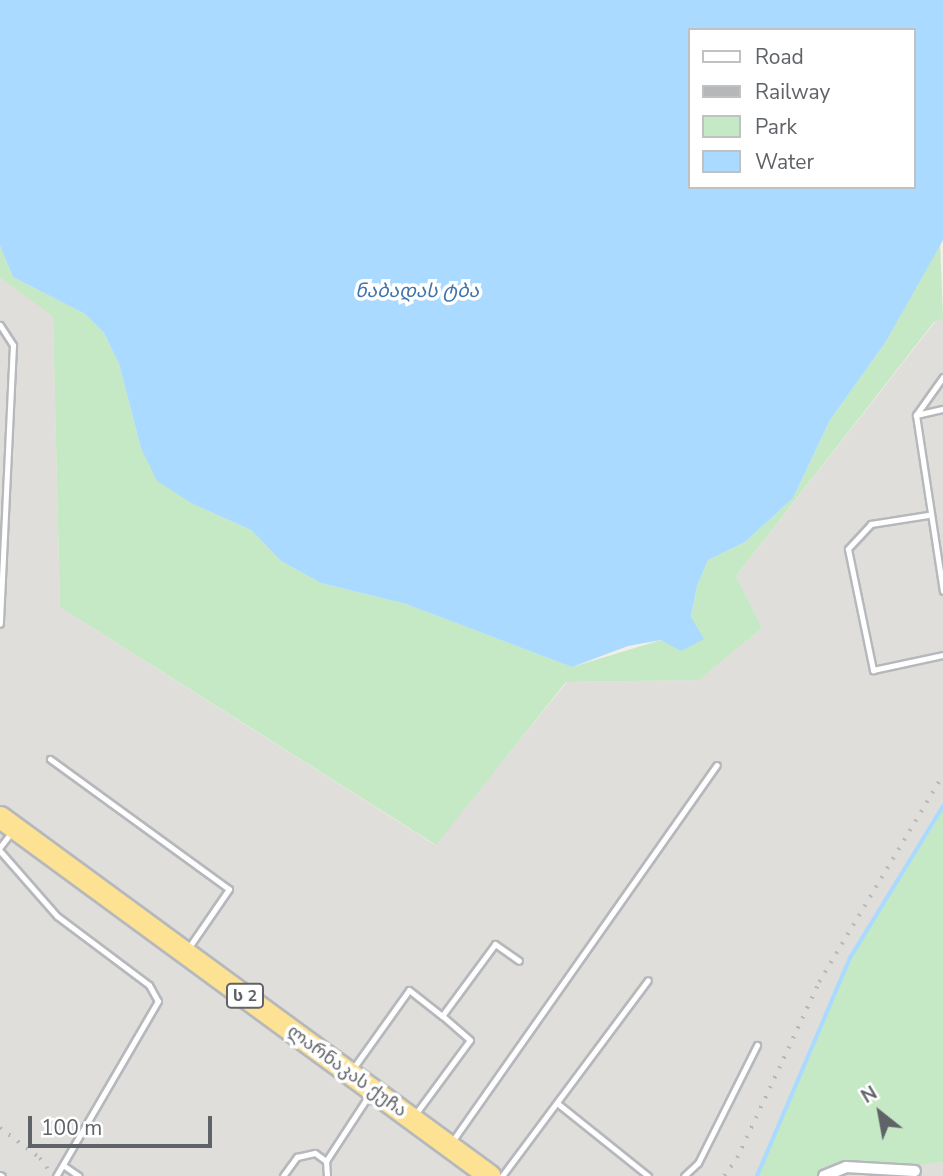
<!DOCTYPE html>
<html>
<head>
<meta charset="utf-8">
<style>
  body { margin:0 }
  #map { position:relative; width:943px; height:1176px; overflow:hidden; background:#f1efe8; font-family:"Nunito Sans","Noto Sans Georgian",sans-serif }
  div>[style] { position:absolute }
  .industrial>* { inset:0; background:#e0deda }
  .green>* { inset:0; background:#c5e8c5 }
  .water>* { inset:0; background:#aadaff }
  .stream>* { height:3.5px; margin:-1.75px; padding:0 1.75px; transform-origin:1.75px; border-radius:1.75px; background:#aadaff }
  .roads { filter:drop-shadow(2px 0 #b5b8bc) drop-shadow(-2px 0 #b5b8bc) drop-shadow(0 2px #b5b8bc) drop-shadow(0 -2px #b5b8bc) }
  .lane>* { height:5px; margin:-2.5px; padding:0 2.5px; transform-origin:2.5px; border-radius:2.5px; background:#fff }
  .street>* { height:10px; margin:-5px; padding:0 5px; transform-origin:5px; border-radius:5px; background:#fff }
  .highway>* { height:21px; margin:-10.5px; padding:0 10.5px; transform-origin:10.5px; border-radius:10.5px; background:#fde293 }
  .rail>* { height:3.5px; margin-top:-1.75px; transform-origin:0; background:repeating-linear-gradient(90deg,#b6b7b8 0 2px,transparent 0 11px) }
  span { translate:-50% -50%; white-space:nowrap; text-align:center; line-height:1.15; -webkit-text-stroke:7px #fff; paint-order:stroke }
  .shield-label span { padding:2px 5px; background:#fff; border:2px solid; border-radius:5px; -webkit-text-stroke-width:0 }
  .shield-label { font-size:16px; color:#5f6368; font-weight:700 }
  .street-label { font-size:18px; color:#5f6368 }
  .water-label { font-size:19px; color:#4174aa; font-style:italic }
  .legend { position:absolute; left:688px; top:28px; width:228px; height:161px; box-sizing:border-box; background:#fff; border:2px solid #bfc1c3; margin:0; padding:9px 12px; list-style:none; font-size:21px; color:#5f6368 }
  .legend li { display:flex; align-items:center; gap:14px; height:35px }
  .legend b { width:35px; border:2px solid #bfc1c3 }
  .north { position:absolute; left:845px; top:1078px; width:70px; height:70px; -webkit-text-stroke:5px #fff; paint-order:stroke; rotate:329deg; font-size:19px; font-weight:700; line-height:28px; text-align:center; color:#5f6368 }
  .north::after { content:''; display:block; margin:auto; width:24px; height:32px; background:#5f6368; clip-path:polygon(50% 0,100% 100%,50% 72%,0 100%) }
  .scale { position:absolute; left:28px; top:1116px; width:184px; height:32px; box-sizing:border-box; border:4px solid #5f6368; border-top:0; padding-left:9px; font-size:21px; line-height:24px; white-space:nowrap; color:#5f6368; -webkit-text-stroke:5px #fff; paint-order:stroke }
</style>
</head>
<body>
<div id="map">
  <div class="industrial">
    <i style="clip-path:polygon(0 278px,53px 315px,60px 607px,435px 845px,567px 682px,699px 680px,762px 628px,736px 576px,935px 322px,943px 319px,943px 806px,850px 958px,757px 1176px,0 1176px)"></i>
    <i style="clip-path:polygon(943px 1162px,943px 1176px,830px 1176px,832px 1173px)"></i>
  </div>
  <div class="green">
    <i style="clip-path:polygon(940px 240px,943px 319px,934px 322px,736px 576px,762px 628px,699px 680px,566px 682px,436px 845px,60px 607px,53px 316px,0 278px,0 246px,13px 277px,85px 314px,104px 333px,119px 364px,141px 448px,193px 504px,251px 530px,281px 561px,321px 583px,406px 604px,572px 667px,661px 640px,691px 618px,697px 586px,708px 560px,745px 542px,793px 498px,830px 420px,885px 343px)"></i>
    <i style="clip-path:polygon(943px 806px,943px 1162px,830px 1176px,757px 1176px,850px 958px)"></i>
  </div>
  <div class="water">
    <i style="clip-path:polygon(evenodd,0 0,943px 0,943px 240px,885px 343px,830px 420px,793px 498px,745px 542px,708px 560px,697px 586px,691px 617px,704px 639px,681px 651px,661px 640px,628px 646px,572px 667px,406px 604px,321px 583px,281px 561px,251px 530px,193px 504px,157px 481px,141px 448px,119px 364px,104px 333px,85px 314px,13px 277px,0 246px,0 0,689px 30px,913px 30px,913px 187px,689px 187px,689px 30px)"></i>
  </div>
  <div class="stream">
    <i style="left:757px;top:1176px;width:237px;rotate:-66.9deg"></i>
    <i style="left:850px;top:958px;width:178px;rotate:-58.5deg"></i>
  </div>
  <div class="roads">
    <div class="lane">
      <i style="left:0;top:325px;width:24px;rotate:57deg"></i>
      <i style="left:13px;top:345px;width:279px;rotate:92.7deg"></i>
      <i style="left:943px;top:377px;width:47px;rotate:125.4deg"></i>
      <i style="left:916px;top:415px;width:178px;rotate:81.3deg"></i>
      <i style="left:916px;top:415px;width:28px;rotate:-13deg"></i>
      <i style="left:928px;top:515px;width:58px;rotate:171deg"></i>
      <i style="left:871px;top:524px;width:34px;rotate:133deg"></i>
      <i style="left:848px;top:549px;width:124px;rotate:78.3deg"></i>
      <i style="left:873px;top:670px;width:72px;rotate:-12.1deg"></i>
      <i style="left:50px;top:759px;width:221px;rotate:36deg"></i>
      <i style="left:229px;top:889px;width:74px;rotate:124.5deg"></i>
      <i style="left:0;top:847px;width:18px;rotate:-52deg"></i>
      <i style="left:0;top:851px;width:86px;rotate:48.8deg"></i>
      <i style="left:57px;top:916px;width:115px;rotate:36.9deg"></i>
      <i style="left:149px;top:985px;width:18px;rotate:61deg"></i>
      <i style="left:158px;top:1001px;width:203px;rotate:120.2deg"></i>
      <i style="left:352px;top:1070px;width:98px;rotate:-54.5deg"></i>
      <i style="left:409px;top:990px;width:42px;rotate:38.2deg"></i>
      <i style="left:442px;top:1016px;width:89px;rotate:-53.6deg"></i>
      <i style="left:495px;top:944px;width:29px;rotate:35deg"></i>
      <i style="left:557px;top:1103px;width:117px;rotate:38.7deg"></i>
      <i style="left:414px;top:1116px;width:94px;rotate:-53.6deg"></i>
      <i style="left:470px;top:1040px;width:37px;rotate:-139deg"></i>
      <i style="left:451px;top:1143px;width:462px;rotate:-54.9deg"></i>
      <i style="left:63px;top:1165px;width:19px;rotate:35deg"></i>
      <i style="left:0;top:1175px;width:2px;rotate:27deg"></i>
      <i style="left:283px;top:1176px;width:24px;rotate:-54deg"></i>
      <i style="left:297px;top:1157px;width:18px;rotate:-13deg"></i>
      <i style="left:315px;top:1153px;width:14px;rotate:36deg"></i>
      <i style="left:327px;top:1176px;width:15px;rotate:-94deg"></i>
      <i style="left:326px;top:1161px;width:79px;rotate:-56.9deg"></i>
      <i style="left:502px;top:1176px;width:244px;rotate:-53.3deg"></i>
      <i style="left:684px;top:1176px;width:19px;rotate:-43deg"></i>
      <i style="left:698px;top:1163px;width:132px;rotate:-63.4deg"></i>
    </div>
    <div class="street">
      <i style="left:824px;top:1176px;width:24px;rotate:-22deg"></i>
      <i style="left:846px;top:1167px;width:69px;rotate:3.3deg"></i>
    </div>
    <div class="highway">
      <i style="left:0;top:817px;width:607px;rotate:36.23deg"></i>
    </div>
  </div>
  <div class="rail">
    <i style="left:0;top:1128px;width:50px;rotate:36.9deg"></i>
    <i style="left:40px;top:1158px;width:22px;rotate:54deg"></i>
    <i style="left:724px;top:1176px;width:22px;rotate:-54deg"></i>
    <i style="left:737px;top:1158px;width:194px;rotate:-65deg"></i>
    <i style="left:819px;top:982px;width:241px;rotate:-59.1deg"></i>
  </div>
  <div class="shield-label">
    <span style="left:245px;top:996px">ს 2</span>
  </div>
  <div class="street-label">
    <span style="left:347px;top:1071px;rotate:36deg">ლარნაკას ქუჩა</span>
  </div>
  <div class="water-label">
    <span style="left:417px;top:292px">ნაბადას ტბა</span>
  </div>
  <ul class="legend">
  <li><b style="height:9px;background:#fff"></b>Road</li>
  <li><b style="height:9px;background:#b6b7b8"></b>Railway</li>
  <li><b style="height:19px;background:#c5e8c5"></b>Park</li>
  <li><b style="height:19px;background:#aadaff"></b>Water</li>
  </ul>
  <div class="north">N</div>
  <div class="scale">100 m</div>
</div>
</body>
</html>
